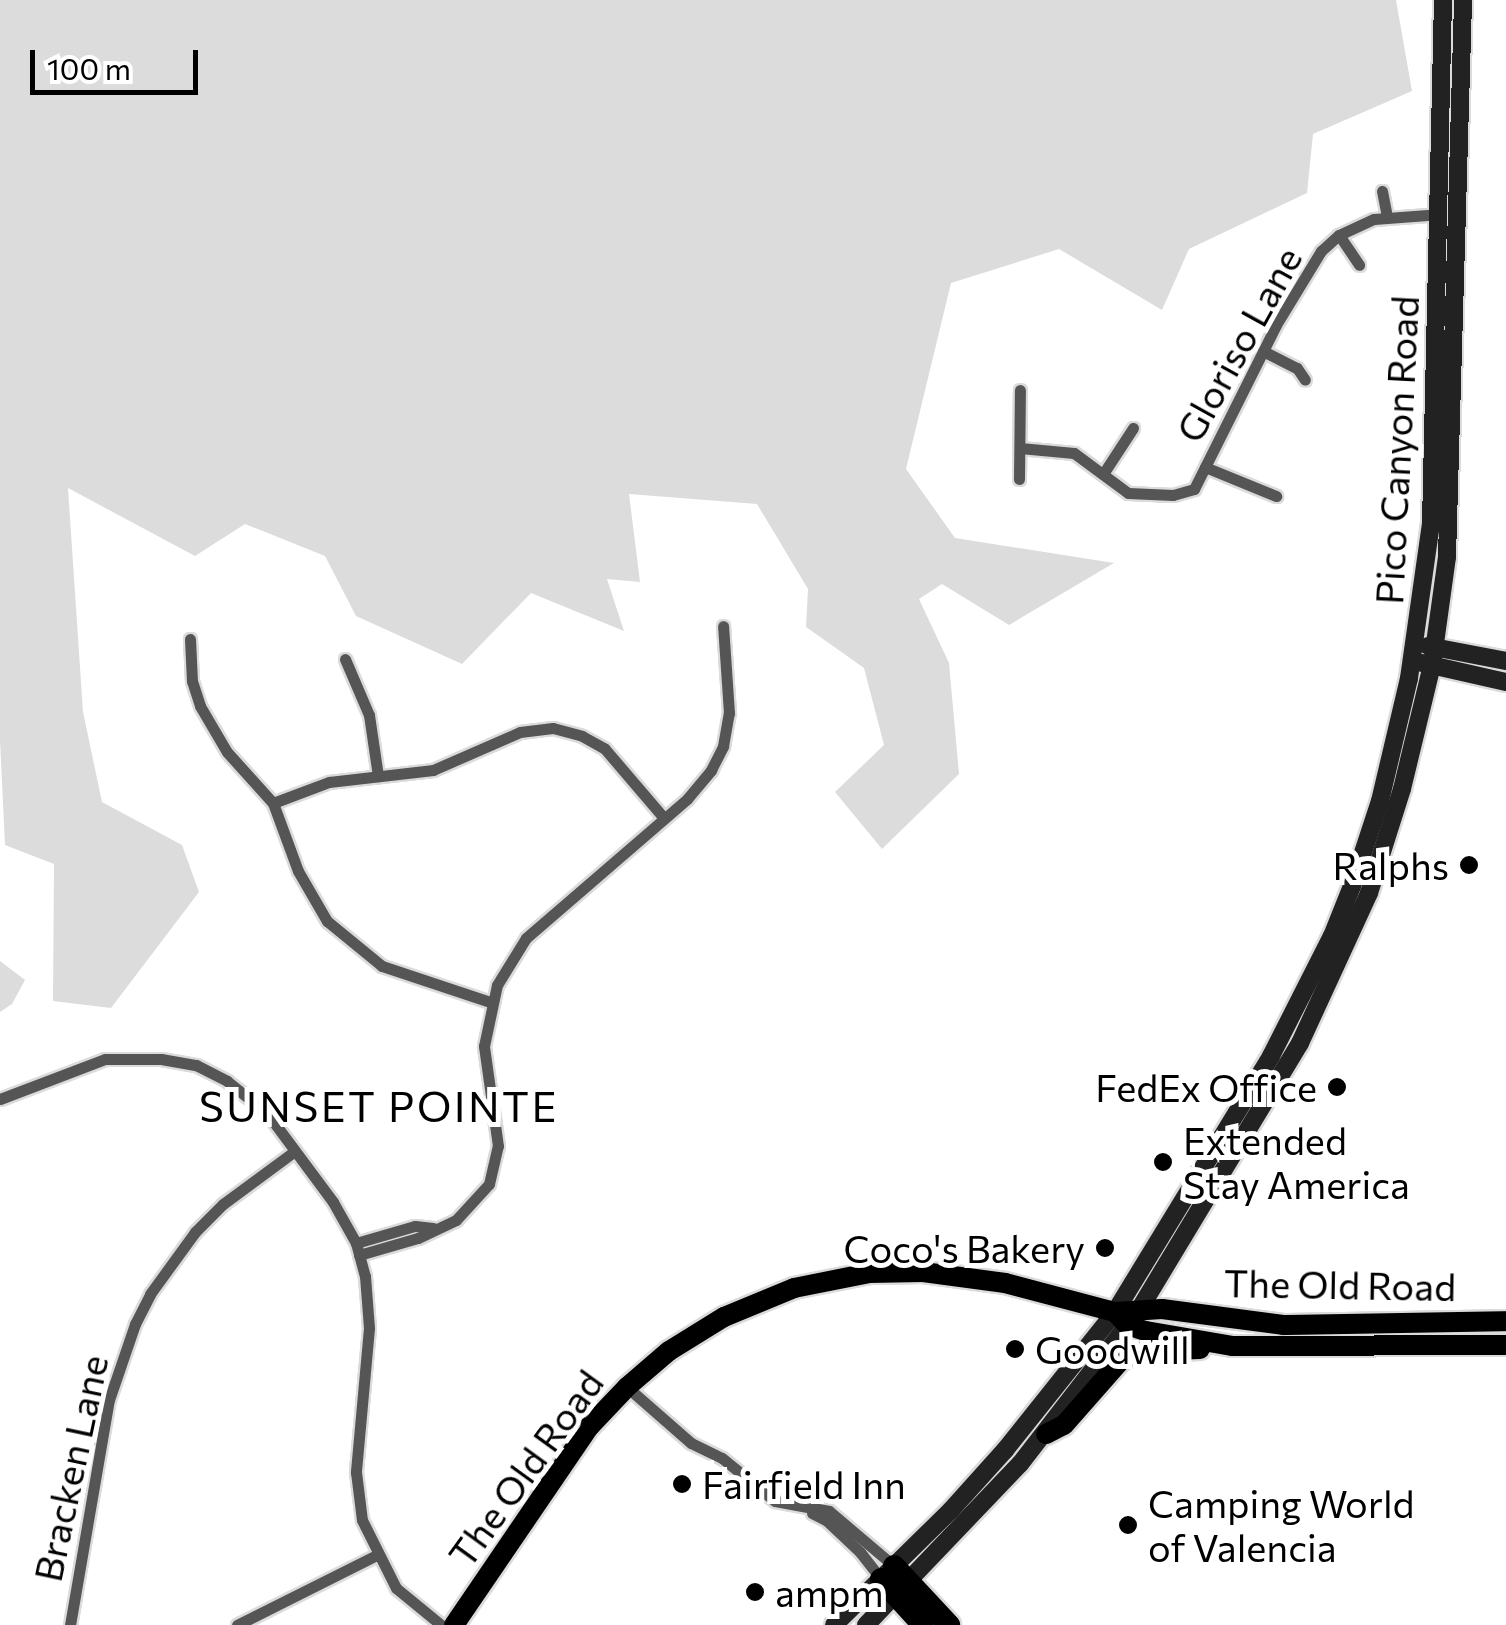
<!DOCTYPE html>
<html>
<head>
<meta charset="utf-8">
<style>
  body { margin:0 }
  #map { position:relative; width:1506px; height:1625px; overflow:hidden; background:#fff; font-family:Commissioner,sans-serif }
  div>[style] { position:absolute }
  .green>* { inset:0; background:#dcdcdc }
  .roads { filter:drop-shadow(2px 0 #dbdbdb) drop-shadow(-2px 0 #dbdbdb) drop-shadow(0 2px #dbdbdb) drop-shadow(0 -2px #dbdbdb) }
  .street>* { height:11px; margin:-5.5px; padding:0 5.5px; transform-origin:5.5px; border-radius:5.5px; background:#555 }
  .secondary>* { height:18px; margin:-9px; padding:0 9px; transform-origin:9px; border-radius:9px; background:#222 }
  .primary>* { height:20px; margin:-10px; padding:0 10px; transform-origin:10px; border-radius:10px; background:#000 }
  .highway>* { height:22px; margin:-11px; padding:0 11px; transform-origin:11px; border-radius:11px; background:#000 }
  .dots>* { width:28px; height:28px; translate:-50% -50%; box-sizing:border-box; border:5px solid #fff; border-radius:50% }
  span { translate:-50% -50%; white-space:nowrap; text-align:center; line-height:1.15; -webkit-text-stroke:10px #fff; paint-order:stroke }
  .street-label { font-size:38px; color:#000 }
  .poi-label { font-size:38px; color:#000 }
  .right { translate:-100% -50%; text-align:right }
  .left { translate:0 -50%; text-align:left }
  .quarter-label { font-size:42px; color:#000; letter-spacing:2.5px }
  .scale { position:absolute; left:30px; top:50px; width:168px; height:45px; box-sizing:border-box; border:5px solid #000; border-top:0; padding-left:12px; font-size:30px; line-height:35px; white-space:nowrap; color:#000; -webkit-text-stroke:8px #fff; paint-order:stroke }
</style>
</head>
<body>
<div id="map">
  <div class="green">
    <i style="clip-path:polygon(0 0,1396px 0,1412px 91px,1313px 134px,1307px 193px,1189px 249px,1162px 310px,1059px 249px,951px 283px,906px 469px,955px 538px,1114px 563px,1009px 625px,942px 584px,919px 599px,949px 663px,959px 774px,882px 849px,835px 792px,884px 745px,864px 668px,806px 627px,808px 589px,757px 504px,629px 494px,640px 582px,607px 579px,624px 631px,531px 593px,462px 664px,356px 616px,325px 556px,245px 524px,195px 556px,68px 488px,83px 712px,102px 802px,182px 845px,199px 892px,111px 1008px,53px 1001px,54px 864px,5px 845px,0 740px)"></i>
    <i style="clip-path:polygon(0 961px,25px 980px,12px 1004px,0 1012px)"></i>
  </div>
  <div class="roads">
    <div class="street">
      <i style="left:1382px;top:191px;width:25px;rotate:79deg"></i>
      <i style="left:1339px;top:235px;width:36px;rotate:56deg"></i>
      <i style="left:1263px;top:351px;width:38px;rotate:27deg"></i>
      <i style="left:1297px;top:368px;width:14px;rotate:56deg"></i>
      <i style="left:1020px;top:448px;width:54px;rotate:5.3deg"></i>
      <i style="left:1074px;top:453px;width:67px;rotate:36.5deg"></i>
      <i style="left:1128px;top:493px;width:45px;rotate:2.5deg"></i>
      <i style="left:1173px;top:495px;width:22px;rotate:-16deg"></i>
      <i style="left:1194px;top:489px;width:183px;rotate:-63.4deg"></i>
      <i style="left:1276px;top:325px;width:87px;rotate:-58.7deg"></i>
      <i style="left:1321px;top:251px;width:24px;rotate:-42deg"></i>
      <i style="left:1339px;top:235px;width:38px;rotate:-25deg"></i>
      <i style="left:1374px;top:219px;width:67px;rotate:-4.3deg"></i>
      <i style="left:1205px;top:467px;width:77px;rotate:22.2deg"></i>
      <i style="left:1103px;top:474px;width:55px;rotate:-56.9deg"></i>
      <i style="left:1019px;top:479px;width:89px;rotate:-89.4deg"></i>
      <i style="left:190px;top:639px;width:42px;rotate:87.3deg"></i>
      <i style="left:192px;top:681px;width:26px;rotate:72deg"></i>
      <i style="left:200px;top:706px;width:53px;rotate:59.6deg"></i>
      <i style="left:227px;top:752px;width:69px;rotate:48deg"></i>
      <i style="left:273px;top:803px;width:72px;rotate:69.8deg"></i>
      <i style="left:298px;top:871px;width:58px;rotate:59.9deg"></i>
      <i style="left:327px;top:921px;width:71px;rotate:39.3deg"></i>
      <i style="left:382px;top:966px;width:114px;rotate:18.4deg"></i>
      <i style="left:345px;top:659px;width:61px;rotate:66.8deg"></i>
      <i style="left:369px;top:715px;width:62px;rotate:81.6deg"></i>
      <i style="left:273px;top:803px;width:60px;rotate:-20.6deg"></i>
      <i style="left:329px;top:782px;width:105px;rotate:-6.6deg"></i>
      <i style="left:433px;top:770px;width:95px;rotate:-23.6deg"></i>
      <i style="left:520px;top:732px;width:33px;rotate:-7deg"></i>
      <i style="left:553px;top:728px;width:30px;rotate:15deg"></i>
      <i style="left:582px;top:736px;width:26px;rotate:29deg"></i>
      <i style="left:605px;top:749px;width:91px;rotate:49.5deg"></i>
      <i style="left:0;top:1099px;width:112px;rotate:-20.9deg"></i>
      <i style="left:105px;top:1059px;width:56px"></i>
      <i style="left:161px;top:1059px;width:36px;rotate:10deg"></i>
      <i style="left:196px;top:1065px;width:35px;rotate:27deg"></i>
      <i style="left:227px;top:1081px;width:51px;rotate:38.7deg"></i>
      <i style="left:267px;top:1113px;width:111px;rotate:53.4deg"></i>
      <i style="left:333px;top:1202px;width:47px;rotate:60.7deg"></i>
      <i style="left:356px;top:1243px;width:34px;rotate:75deg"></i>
      <i style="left:365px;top:1276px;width:52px;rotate:85.6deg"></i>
      <i style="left:369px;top:1328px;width:145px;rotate:95.2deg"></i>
      <i style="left:356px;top:1472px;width:48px;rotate:82.9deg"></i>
      <i style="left:362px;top:1520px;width:76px;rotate:63.4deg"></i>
      <i style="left:396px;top:1588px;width:58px;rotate:39.4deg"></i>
      <i style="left:356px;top:1243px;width:61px;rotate:-16.1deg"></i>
      <i style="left:415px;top:1226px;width:18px;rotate:6deg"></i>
      <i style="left:359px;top:1255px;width:61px;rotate:-16.1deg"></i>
      <i style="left:418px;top:1238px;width:42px;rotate:-25.3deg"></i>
      <i style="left:456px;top:1220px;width:49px;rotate:-47.5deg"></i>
      <i style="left:489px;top:1184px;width:39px;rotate:-77deg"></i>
      <i style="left:498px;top:1146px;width:101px;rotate:-98deg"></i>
      <i style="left:484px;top:1046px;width:62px;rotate:-78deg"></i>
      <i style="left:497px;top:985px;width:55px;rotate:-58.3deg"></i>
      <i style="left:526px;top:938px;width:213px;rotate:-40.8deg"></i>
      <i style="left:687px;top:799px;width:38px;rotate:-50deg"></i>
      <i style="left:711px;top:770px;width:27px;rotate:-63deg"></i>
      <i style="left:723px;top:746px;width:34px;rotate:-80deg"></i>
      <i style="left:729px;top:713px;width:87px;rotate:-93.9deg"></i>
      <i style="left:627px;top:1387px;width:85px;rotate:41.2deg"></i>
      <i style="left:691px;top:1443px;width:34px;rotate:26deg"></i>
      <i style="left:722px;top:1458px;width:68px;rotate:39.1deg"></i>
      <i style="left:775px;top:1501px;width:55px;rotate:10.5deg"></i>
      <i style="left:829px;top:1511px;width:85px;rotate:40.2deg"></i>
      <i style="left:812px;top:1513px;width:16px;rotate:27deg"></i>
      <i style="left:826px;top:1520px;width:47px;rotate:43.3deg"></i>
      <i style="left:860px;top:1552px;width:34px;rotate:52deg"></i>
      <i style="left:70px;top:1625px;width:228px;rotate:-80.2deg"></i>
      <i style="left:109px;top:1400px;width:80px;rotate:-71.1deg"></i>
      <i style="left:135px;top:1324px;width:34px;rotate:-63deg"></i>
      <i style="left:150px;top:1294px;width:77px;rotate:-54deg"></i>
      <i style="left:195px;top:1232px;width:40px;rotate:-45deg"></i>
      <i style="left:223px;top:1204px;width:89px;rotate:-36.4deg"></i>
      <i style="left:237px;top:1625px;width:157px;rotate:-26.6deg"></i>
    </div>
    <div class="secondary">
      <i style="left:1428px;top:646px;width:79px;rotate:10.9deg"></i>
      <i style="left:1422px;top:663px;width:86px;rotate:12.7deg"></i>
      <i style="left:834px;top:1625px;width:164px;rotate:-44.5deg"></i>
      <i style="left:951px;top:1510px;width:81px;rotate:-48deg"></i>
      <i style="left:1005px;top:1450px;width:176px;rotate:-51.4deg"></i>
      <i style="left:1115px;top:1312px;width:300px;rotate:-58.6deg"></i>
      <i style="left:1271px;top:1056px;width:135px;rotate:-63.1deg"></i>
      <i style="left:1332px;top:936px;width:54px;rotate:-68.2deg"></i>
      <i style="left:1352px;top:886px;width:89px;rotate:-71.8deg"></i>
      <i style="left:1380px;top:801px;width:126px;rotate:-76.7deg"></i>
      <i style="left:1409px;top:678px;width:156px;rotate:-81.9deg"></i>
      <i style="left:1431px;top:524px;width:524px;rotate:-88.69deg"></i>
      <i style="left:866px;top:1625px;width:223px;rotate:-46.3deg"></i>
      <i style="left:1020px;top:1464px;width:195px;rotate:-52.3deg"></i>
      <i style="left:1139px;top:1310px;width:312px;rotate:-58.9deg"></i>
      <i style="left:1300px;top:1043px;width:165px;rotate:-65.3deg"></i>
      <i style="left:1369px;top:893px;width:109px;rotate:-72.4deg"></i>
      <i style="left:1402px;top:789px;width:128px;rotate:-76.4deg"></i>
      <i style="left:1432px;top:665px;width:109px;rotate:-82.1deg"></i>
      <i style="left:1447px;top:557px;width:557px;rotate:-88.35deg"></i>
    </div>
    <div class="primary">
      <i style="left:1115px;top:1312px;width:18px;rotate:47deg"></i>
      <i style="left:1127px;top:1325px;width:20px;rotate:18deg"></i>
      <i style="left:1146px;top:1331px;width:87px;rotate:9.9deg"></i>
      <i style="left:1232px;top:1346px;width:274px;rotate:-0.2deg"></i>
      <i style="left:1046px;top:1434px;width:20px;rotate:-27deg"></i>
      <i style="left:1064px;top:1425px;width:88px;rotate:-48.7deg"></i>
      <i style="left:1122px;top:1359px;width:24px;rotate:-19deg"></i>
      <i style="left:1145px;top:1351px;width:55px;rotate:-2.1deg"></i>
      <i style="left:454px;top:1625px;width:241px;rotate:-55.7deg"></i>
      <i style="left:590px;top:1426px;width:54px;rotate:-46.5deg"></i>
      <i style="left:627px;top:1387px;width:55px;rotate:-40.6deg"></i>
      <i style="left:669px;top:1351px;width:65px;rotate:-31.7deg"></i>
      <i style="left:724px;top:1317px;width:76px;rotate:-22.5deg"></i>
      <i style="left:794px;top:1288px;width:76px;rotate:-11.3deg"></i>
      <i style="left:869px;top:1273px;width:54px;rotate:-1.1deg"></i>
      <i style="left:923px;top:1272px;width:83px;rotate:7.6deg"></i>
      <i style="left:1005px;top:1283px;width:114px;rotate:14.8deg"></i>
      <i style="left:1115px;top:1312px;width:47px;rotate:-3.7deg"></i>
      <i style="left:1162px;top:1309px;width:122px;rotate:7.5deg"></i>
      <i style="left:1283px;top:1325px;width:223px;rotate:-1deg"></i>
    </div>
    <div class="highway">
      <i style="left:894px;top:1566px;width:81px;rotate:47deg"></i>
      <i style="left:881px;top:1579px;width:62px;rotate:47.6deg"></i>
    </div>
  </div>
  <div class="dots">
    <i style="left:1469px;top:865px;background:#000"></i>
    <i style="left:1337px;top:1087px;background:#000"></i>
    <i style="left:1163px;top:1162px;background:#000"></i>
    <i style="left:1105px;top:1248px;background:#000"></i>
    <i style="left:1015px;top:1349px;background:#000"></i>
    <i style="left:682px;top:1484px;background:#000"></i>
    <i style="left:1128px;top:1525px;background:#000"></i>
    <i style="left:755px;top:1592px;background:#000"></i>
  </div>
  <div class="street-label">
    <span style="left:1238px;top:344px;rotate:-61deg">Gloriso Lane</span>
    <span style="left:1396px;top:450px;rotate:-87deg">Pico Canyon Road</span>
    <span style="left:1340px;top:1284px;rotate:1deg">The Old Road</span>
    <span style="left:70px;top:1468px;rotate:-78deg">Bracken Lane</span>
    <span style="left:525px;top:1468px;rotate:-54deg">The Old Road</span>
  </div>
  <div class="poi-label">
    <span class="right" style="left:1449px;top:865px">Ralphs</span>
    <span class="right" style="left:1317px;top:1087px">FedEx Office</span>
    <span class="left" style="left:1183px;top:1162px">Extended<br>Stay America</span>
    <span class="right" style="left:1085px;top:1248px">Coco's Bakery</span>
    <span class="left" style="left:1035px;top:1349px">Goodwill</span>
    <span class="left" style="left:702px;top:1484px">Fairfield Inn</span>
    <span class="left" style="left:1148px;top:1525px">Camping World<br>of Valencia</span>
    <span class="left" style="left:775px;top:1592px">ampm</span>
  </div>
  <div class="quarter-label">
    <span style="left:379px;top:1105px">SUNSET POINTE</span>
  </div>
  <div class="scale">100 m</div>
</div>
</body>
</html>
